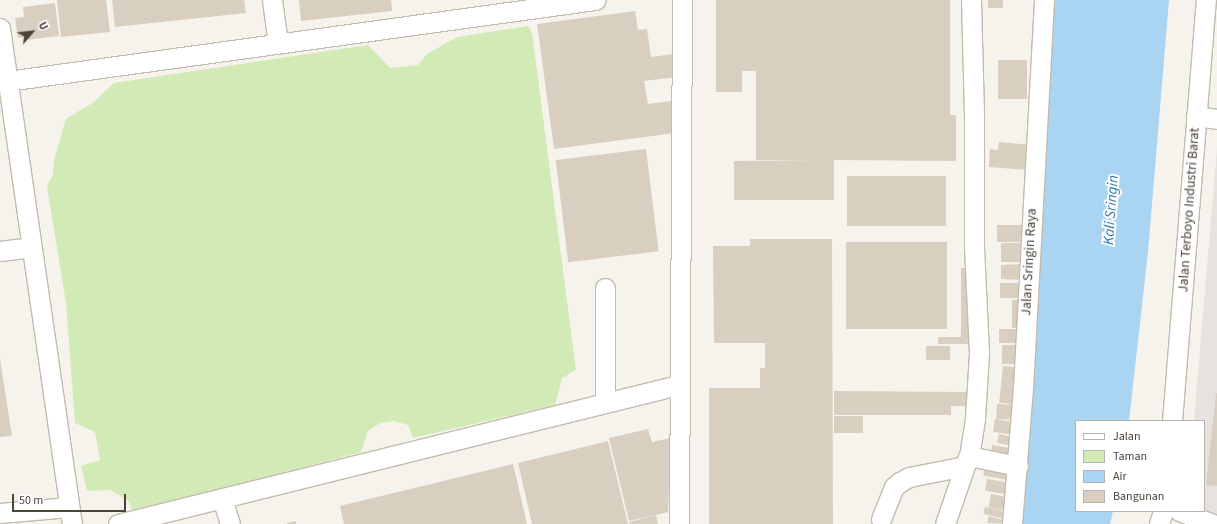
<!DOCTYPE html>
<html>
<head>
<meta charset="utf-8">
<style>
  body { margin:0 }
  #map { position:relative; width:1217px; height:524px; overflow:hidden; background:#f6f3ec; font-family:"Source Sans 3",sans-serif }
  div>[style] { position:absolute }
  .industrial>* { inset:0; background:#e6e2dd }
  .green>* { inset:0; background:#d2eab5 }
  .water>* { inset:0; background:#a9d4f2 }
  .building>* { inset:0; background:#d8cfc1; transform-origin:0 0 }
  .roads { filter:drop-shadow(1px 0 #c2bbae) drop-shadow(-1px 0 #c2bbae) drop-shadow(0 1px #c2bbae) drop-shadow(0 -1px #c2bbae) }
  .minor>* { height:19px; margin:-9.5px; padding:0 9.5px; transform-origin:9.5px; border-radius:9.5px; background:#fff }
  span { translate:-50% -50%; white-space:nowrap; text-align:center; line-height:1.15; -webkit-text-stroke:4px #fff; paint-order:stroke }
  .street-label { font-size:14px; color:#4b4439 }
  .water-label { font-size:15px; color:#2e7ab2; font-style:italic }
  .legend { position:absolute; left:1075px; top:420px; width:130px; height:92px; box-sizing:border-box; background:#fff; border:1px solid #b7b4b0; margin:0; padding:5px 7px; list-style:none; font-size:12px; color:#4b4439 }
  .legend li { display:flex; align-items:center; gap:8px; height:20px }
  .legend b { width:20px; border:1px solid #b7b4b0 }
  .north { position:absolute; left:12px; top:12px; width:40px; height:40px; -webkit-text-stroke:3px #fff; paint-order:stroke; rotate:62deg; font-size:11px; font-weight:700; line-height:16px; text-align:center; color:#4b4439 }
  .north::after { content:''; display:block; margin:auto; width:14px; height:18px; background:#4b4439; clip-path:polygon(50% 0,100% 100%,50% 72%,0 100%) }
  .scale { position:absolute; left:12px; top:494px; width:114px; height:18px; box-sizing:border-box; border:2px solid #4b4439; border-top:0; padding-left:5px; font-size:12px; line-height:14px; white-space:nowrap; color:#4b4439; -webkit-text-stroke:3px #fff; paint-order:stroke }
</style>
</head>
<body>
<div id="map">
  <div class="industrial">
    <i style="clip-path:polygon(1217px 149px,1217px 524px,1182px 524px,1185px 516px,1204px 511px,1204px 421px,1194px 421px)"></i>
  </div>
  <div class="green">
    <i style="clip-path:polygon(528px 26px,532px 33px,576px 370px,562px 378px,555px 405px,413px 438px,408px 425px,394px 421px,380px 423px,368px 431px,361px 452px,133px 512px,129px 501px,110px 490px,87px 491px,81px 466px,100px 460px,95px 432px,75px 423px,66px 303px,47px 186px,53px 174px,54px 160px,66px 119px,94px 102px,114px 83px,368px 45px,390px 68px,418px 65px,427px 54px,457px 37px)"></i>
  </div>
  <div class="water">
    <i style="clip-path:polygon(1050px 0,1169px 0,1148px 252px,1129px 421px,1076px 421px,1076px 511px,1113px 511px,1110px 524px,1018px 524px)"></i>
  </div>
  <div class="building">
    <i style="clip-path:polygon(57px 0,106px 0,110px 32px,61px 37px)"></i>
    <i style="clip-path:polygon(112px 0,244px 0,246px 13px,115px 27px)"></i>
    <i style="clip-path:polygon(299px 0,391px 0,392px 11px,301px 21px)"></i>
    <i style="clip-path:polygon(716px 0,950px 0,950px 115px,956px 115px,956px 161px,834px 160px,834px 200px,734px 200px,734px 161px,818px 160px,756px 160px,756px 71px,742px 71px,742px 92px,716px 92px)"></i>
    <i style="left:988px;top:0;width:15px;height:8px"></i>
    <i style="clip-path:polygon(55px 3px,59px 36px,26px 40px,26px 37px,18px 38px,15px 18px,24px 17px,23px 7px)"></i>
    <i style="clip-path:polygon(635px 11px,638px 30px,647px 29px,651px 57px,673px 54px,676px 77px,644px 81px,648px 104px,671px 101px,675px 133px,554px 149px,537px 24px)"></i>
    <i style="left:998px;top:60px;width:29px;height:39px"></i>
    <i style="clip-path:polygon(999px 142px,1031px 145px,1029px 170px,989px 167px,990px 149px,998px 150px)"></i>
    <i style="left:646px;top:149px;width:103px;height:91px;rotate:83deg"></i>
    <i style="left:847px;top:176px;width:99px;height:50px"></i>
    <i style="left:997px;top:225px;width:28px;height:17px"></i>
    <i style="clip-path:polygon(750px 239px,832px 239px,833px 524px,709px 524px,709px 388px,760px 388px,760px 368px,765px 368px,765px 343px,714px 343px,713px 246px,750px 246px)"></i>
    <i style="left:846px;top:242px;width:101px;height:87px"></i>
    <i style="left:1001px;top:243px;width:22px;height:19px"></i>
    <i style="clip-path:polygon(1022px 264px,1023px 280px,1001px 279px,1001px 265px)"></i>
    <i style="clip-path:polygon(961px 268px,971px 268px,972px 344px,938px 344px,938px 337px,961px 337px)"></i>
    <i style="left:1000px;top:283px;width:22px;height:15px"></i>
    <i style="left:1012px;top:300px;width:12px;height:28px"></i>
    <i style="left:999px;top:329px;width:22px;height:14px"></i>
    <i style="left:1002px;top:345px;width:21px;height:19px"></i>
    <i style="left:926px;top:346px;width:24px;height:14px"></i>
    <i style="clip-path:polygon(0 359px,12px 436px,0 437px)"></i>
    <i style="left:1003px;top:366px;width:19px;height:37px;rotate:6deg"></i>
    <i style="clip-path:polygon(834px 391px,968px 392px,968px 406px,951px 406px,951px 415px,834px 415px)"></i>
    <i style="clip-path:polygon(1216px 393px,1217px 393px,1217px 486px,1206px 485px)"></i>
    <i style="left:997px;top:404px;width:21px;height:15px;rotate:3deg"></i>
    <i style="left:834px;top:416px;width:29px;height:17px"></i>
    <i style="left:995px;top:419px;width:24px;height:13px;rotate:9deg"></i>
    <i style="clip-path:polygon(648px 429px,652px 442px,671px 438px,668px 512px,629px 521px,609px 438px)"></i>
    <i style="left:999px;top:434px;width:17px;height:9px;rotate:13deg"></i>
    <i style="clip-path:polygon(608px 441px,628px 524px,532px 524px,518px 463px)"></i>
    <i style="left:992px;top:445px;width:25px;height:13px;rotate:9deg"></i>
    <i style="clip-path:polygon(513px 464px,527px 524px,344px 524px,340px 506px)"></i>
    <i style="left:985px;top:465px;width:26px;height:11px;rotate:9deg"></i>
    <i style="left:987px;top:479px;width:25px;height:12px;rotate:9deg"></i>
    <i style="left:991px;top:494px;width:23px;height:14px;rotate:10deg"></i>
    <i style="left:985px;top:507px;width:26px;height:7px;rotate:13deg"></i>
    <i style="clip-path:polygon(656px 515px,658px 524px,630px 524px,629px 522px)"></i>
    <i style="clip-path:polygon(989px 516px,1012px 522px,1012px 524px,987px 523px)"></i>
    <i style="clip-path:polygon(296px 521px,296px 524px,287px 524px,287px 523px)"></i>
  </div>
  <div class="roads">
    <div class="minor">
      <i style="left:272px;top:0;width:44px;rotate:82.2deg"></i>
      <i style="left:971px;top:0;width:115px;rotate:88.5deg"></i>
      <i style="left:974px;top:115px;width:132px;rotate:90deg"></i>
      <i style="left:974px;top:247px;width:106px;rotate:87.3deg"></i>
      <i style="left:979px;top:353px;width:66px;rotate:93.5deg"></i>
      <i style="left:975px;top:419px;width:37px;rotate:99deg"></i>
      <i style="left:969px;top:456px;width:50px;rotate:11.5deg"></i>
      <i style="left:0;top:28px;width:501px;rotate:81.74deg"></i>
      <i style="left:7px;top:81px;width:594px;rotate:-7.84deg"></i>
      <i style="left:1196px;top:116px;width:21px;rotate:8deg"></i>
      <i style="left:0;top:251px;width:31px;rotate:-7deg"></i>
      <i style="left:605px;top:288px;width:115px;rotate:90deg"></i>
      <i style="left:1172px;top:421px;width:422px;rotate:-85.4deg"></i>
      <i style="left:222px;top:498px;width:27px;rotate:73deg"></i>
      <i style="left:1179px;top:511px;width:36px;rotate:21deg"></i>
      <i style="left:0;top:513px;width:69px;rotate:-5deg"></i>
      <i style="left:881px;top:519px;width:35px;rotate:-68deg"></i>
      <i style="left:894px;top:487px;width:8px;rotate:-40deg"></i>
      <i style="left:900px;top:482px;width:10px;rotate:-29deg"></i>
      <i style="left:909px;top:477px;width:57px;rotate:-11.1deg"></i>
      <i style="left:118px;top:524px;width:577px;rotate:-13.94deg"></i>
      <i style="left:679px;top:524px;width:524px;rotate:-89.67deg"></i>
      <i style="left:945px;top:524px;width:71px;rotate:-71.1deg"></i>
      <i style="left:1012px;top:524px;width:136px;rotate:-85.4deg"></i>
      <i style="left:1023px;top:388px;width:389px;rotate:-86.9deg"></i>
      <i style="left:1159px;top:524px;width:14px;rotate:-73deg"></i>
    </div>
  </div>
  <div class="street-label">
    <span style="left:1189px;top:210px;rotate:-86deg">Jalan Terboyo Industri Barat</span>
    <span style="left:1029px;top:262px;rotate:-87deg">Jalan Sringin Raya</span>
  </div>
  <div class="water-label">
    <span style="left:1111px;top:210px;rotate:-86deg">Kali Sringin</span>
  </div>
  <ul class="legend">
  <li><b style="height:5px;background:#fff"></b>Jalan</li>
  <li><b style="height:11px;background:#d2eab5"></b>Taman</li>
  <li><b style="height:11px;background:#a9d4f2"></b>Air</li>
  <li><b style="height:11px;background:#d8cfc1"></b>Bangunan</li>
  </ul>
  <div class="north">U</div>
  <div class="scale">50 m</div>
</div>
</body>
</html>
